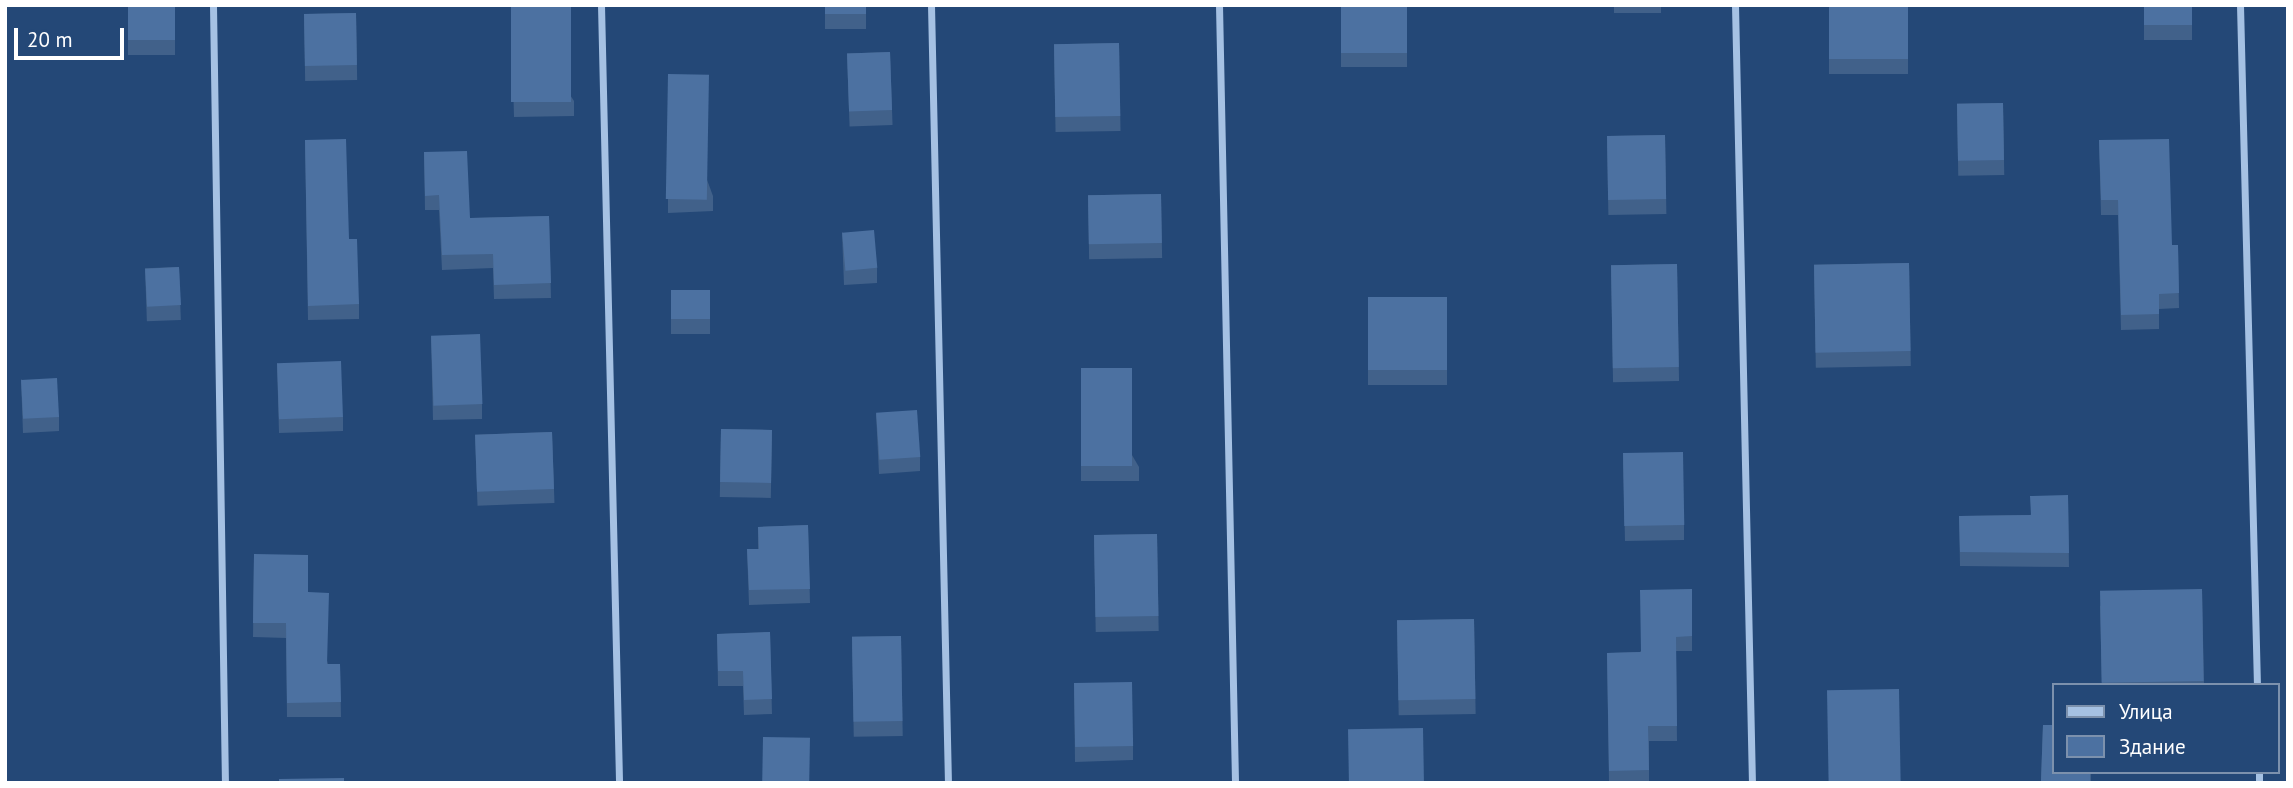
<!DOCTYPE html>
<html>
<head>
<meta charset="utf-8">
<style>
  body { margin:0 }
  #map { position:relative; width:2293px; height:788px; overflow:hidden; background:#244877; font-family:"PT Sans",sans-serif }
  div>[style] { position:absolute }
  .minor>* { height:7px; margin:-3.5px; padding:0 3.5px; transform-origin:3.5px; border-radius:3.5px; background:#a5c1e3 }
  .wall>* { inset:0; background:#41618a; transform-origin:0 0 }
  .building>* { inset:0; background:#4c71a1; transform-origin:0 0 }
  span { translate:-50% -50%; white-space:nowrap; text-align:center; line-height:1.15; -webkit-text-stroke:5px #244877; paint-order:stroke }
  .frame { position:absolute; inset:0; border:7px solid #fff; pointer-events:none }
  .legend { position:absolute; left:2052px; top:683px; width:228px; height:91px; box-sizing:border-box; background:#244877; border:2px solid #7c91ad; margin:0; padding:9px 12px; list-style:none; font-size:21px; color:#fff }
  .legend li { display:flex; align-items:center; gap:14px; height:35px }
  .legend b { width:35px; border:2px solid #7c91ad }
  .scale { position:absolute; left:14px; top:28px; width:110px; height:32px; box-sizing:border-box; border:4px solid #fff; border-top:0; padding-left:9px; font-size:21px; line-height:24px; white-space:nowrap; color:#fff; -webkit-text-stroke:5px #244877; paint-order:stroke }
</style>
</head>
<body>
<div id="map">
  <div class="minor">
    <i style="left:213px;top:5px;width:778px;rotate:89.12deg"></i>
    <i style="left:601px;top:5px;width:778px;rotate:88.67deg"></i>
    <i style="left:931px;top:5px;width:778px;rotate:88.75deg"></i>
    <i style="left:1219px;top:5px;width:778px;rotate:88.82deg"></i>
    <i style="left:1735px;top:5px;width:778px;rotate:88.75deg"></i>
    <i style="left:2240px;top:5px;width:680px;rotate:88.57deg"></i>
    <i style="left:2259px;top:772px;width:11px;rotate:90deg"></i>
  </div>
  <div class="wall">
    <i style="left:128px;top:5px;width:47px;height:50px"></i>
    <i style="clip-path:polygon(511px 5px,574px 101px,574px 116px,514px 117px)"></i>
    <i style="left:825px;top:5px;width:41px;height:24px"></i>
    <i style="left:1341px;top:5px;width:66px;height:62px"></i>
    <i style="left:1614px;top:5px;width:47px;height:8px"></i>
    <i style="left:1829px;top:5px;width:79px;height:69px"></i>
    <i style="left:2144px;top:5px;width:48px;height:35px"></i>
    <i style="left:356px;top:13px;width:67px;height:52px;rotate:89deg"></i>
    <i style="left:1119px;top:43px;width:88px;height:65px;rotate:89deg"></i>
    <i style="left:890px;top:52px;width:73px;height:43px;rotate:88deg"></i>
    <i style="clip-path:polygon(668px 74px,713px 196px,713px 211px,668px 213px)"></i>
    <i style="left:2003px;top:103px;width:72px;height:46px;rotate:89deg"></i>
    <i style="left:1665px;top:135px;width:79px;height:58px;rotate:89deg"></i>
    <i style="clip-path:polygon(305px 140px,349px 239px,359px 304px,359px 319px,308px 320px)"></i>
    <i style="clip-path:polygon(2099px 140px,2172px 245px,2178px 245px,2179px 308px,2159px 309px,2159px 329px,2121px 330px,2118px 215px,2101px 215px)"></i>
    <i style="clip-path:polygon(424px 152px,470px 218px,549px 216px,551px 298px,494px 299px,493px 268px,442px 270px,439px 210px,425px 210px)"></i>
    <i style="left:1161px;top:194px;width:64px;height:73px;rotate:89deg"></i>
    <i style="clip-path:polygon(842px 232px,877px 268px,877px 283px,844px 285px)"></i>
    <i style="left:1909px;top:263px;width:103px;height:95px;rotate:89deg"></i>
    <i style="left:1677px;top:264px;width:117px;height:66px;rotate:89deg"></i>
    <i style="left:179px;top:267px;width:53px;height:34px;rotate:88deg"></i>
    <i style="left:710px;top:290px;width:44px;height:39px;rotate:90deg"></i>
    <i style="left:1368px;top:297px;width:79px;height:88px"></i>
    <i style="clip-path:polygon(431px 336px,482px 404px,482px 419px,433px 420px)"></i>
    <i style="clip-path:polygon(277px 363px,343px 417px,343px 431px,279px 433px)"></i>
    <i style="clip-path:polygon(1081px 368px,1139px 467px,1139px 481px,1081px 481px)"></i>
    <i style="clip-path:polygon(21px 379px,59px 417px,59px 431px,23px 433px)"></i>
    <i style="clip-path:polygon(876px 413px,920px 457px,920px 471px,879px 474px)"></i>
    <i style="left:721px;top:429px;width:51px;height:68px;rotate:1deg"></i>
    <i style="left:552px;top:432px;width:71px;height:77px;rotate:88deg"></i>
    <i style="clip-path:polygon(1623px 454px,1684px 525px,1684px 540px,1625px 541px)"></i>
    <i style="clip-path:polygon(2068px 495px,2069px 567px,1960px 566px,1959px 516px,2030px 515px)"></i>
    <i style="clip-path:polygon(808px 525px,810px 603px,749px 605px,747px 549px,758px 549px,758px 527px)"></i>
    <i style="left:1157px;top:534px;width:97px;height:63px;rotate:89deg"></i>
    <i style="clip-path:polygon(254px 554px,308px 592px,328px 664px,340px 664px,341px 717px,287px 717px,286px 638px,253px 637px)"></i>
    <i style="clip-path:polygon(1692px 589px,1692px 651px,1676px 651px,1677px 741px,1649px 741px,1649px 783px,1609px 783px,1607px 653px,1640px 652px)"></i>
    <i style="clip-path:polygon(2202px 589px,2204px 685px,2102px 685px,2100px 606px)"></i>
    <i style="left:1474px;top:619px;width:95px;height:77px;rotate:89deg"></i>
    <i style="clip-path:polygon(770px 632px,772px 714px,744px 715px,743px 686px,718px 686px,717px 634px)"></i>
    <i style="left:901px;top:636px;width:100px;height:49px;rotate:89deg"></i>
    <i style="clip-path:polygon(1074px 683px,1133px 746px,1133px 760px,1075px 762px)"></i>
    <i style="clip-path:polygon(2043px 725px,2091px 772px,2091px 783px,2041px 783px)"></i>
  </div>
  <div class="building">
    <i style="left:128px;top:5px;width:47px;height:35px"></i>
    <i style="left:511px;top:5px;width:60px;height:97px"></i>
    <i style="left:825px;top:5px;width:41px;height:9px"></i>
    <i style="left:1341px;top:5px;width:66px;height:48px"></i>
    <i style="left:1829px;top:5px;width:79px;height:54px"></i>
    <i style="left:2144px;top:5px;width:48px;height:20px"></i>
    <i style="left:356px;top:13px;width:52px;height:52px;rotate:89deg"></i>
    <i style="left:1119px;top:43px;width:73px;height:65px;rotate:89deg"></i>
    <i style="left:890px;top:52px;width:58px;height:43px;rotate:88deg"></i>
    <i style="left:668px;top:74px;width:41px;height:125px;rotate:1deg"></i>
    <i style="left:2003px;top:103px;width:57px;height:46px;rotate:89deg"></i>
    <i style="left:1665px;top:135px;width:64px;height:58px;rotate:89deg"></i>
    <i style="clip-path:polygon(346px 139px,349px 239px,357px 239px,359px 304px,308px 306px,305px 140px)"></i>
    <i style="clip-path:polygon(2169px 139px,2172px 245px,2178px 245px,2179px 293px,2159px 294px,2159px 314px,2121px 315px,2118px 200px,2101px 200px,2099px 140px)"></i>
    <i style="clip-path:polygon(467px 151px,470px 218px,549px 216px,551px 283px,494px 285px,493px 254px,442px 255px,439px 195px,425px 196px,424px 152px)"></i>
    <i style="left:1161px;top:194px;width:49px;height:73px;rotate:89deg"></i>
    <i style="left:874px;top:230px;width:38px;height:32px;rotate:85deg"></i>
    <i style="left:1909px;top:263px;width:88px;height:95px;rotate:89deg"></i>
    <i style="left:1677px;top:264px;width:103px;height:66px;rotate:89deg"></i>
    <i style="left:179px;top:267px;width:38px;height:34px;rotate:87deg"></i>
    <i style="left:710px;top:290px;width:29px;height:39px;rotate:90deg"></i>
    <i style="left:1368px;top:297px;width:79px;height:73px"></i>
    <i style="left:480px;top:334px;width:70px;height:49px;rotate:88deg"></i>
    <i style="left:341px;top:361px;width:56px;height:64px;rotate:88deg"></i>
    <i style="left:1081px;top:368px;width:51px;height:98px"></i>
    <i style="left:57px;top:378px;width:39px;height:36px;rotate:87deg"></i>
    <i style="left:917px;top:410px;width:47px;height:41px;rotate:86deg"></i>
    <i style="left:721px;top:429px;width:51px;height:53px;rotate:1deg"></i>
    <i style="left:552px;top:432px;width:57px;height:77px;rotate:88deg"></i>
    <i style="left:1683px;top:452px;width:73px;height:60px;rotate:89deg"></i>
    <i style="clip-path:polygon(2068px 495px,2069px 553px,1960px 552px,1959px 516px,2031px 515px,2030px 496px)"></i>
    <i style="clip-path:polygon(808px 525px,810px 589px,749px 590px,747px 549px,759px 549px,758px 527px)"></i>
    <i style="left:1157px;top:534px;width:82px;height:63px;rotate:89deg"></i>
    <i style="clip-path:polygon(254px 554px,308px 555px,308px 592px,329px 593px,327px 664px,340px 664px,341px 702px,287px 703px,286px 623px,253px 623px)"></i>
    <i style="clip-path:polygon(1692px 589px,1692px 636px,1676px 637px,1677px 726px,1648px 726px,1649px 770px,1609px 771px,1607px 653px,1641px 652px,1640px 590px)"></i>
    <i style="left:2202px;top:589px;width:92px;height:102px;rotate:89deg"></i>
    <i style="left:1474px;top:619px;width:80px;height:77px;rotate:89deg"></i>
    <i style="clip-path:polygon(770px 632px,772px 699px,744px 700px,743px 671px,718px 671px,717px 634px)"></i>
    <i style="left:901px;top:636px;width:85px;height:49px;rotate:89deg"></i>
    <i style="left:1132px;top:682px;width:64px;height:58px;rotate:89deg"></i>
    <i style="left:1899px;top:689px;width:94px;height:72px;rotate:89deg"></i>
    <i style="clip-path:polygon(2043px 725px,2053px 725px,2053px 772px,2090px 772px,2090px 783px,2041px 781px)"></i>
    <i style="left:1423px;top:728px;width:55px;height:75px;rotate:89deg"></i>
    <i style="left:763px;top:737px;width:47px;height:46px;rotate:1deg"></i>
    <i style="clip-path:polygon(344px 778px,344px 783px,279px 783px,279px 779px)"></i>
  </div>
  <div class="frame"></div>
  <ul class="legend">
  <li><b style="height:9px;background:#a5c1e3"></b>Улица</li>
  <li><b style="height:19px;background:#4c71a1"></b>Здание</li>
  </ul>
  <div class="scale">20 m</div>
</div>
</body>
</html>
